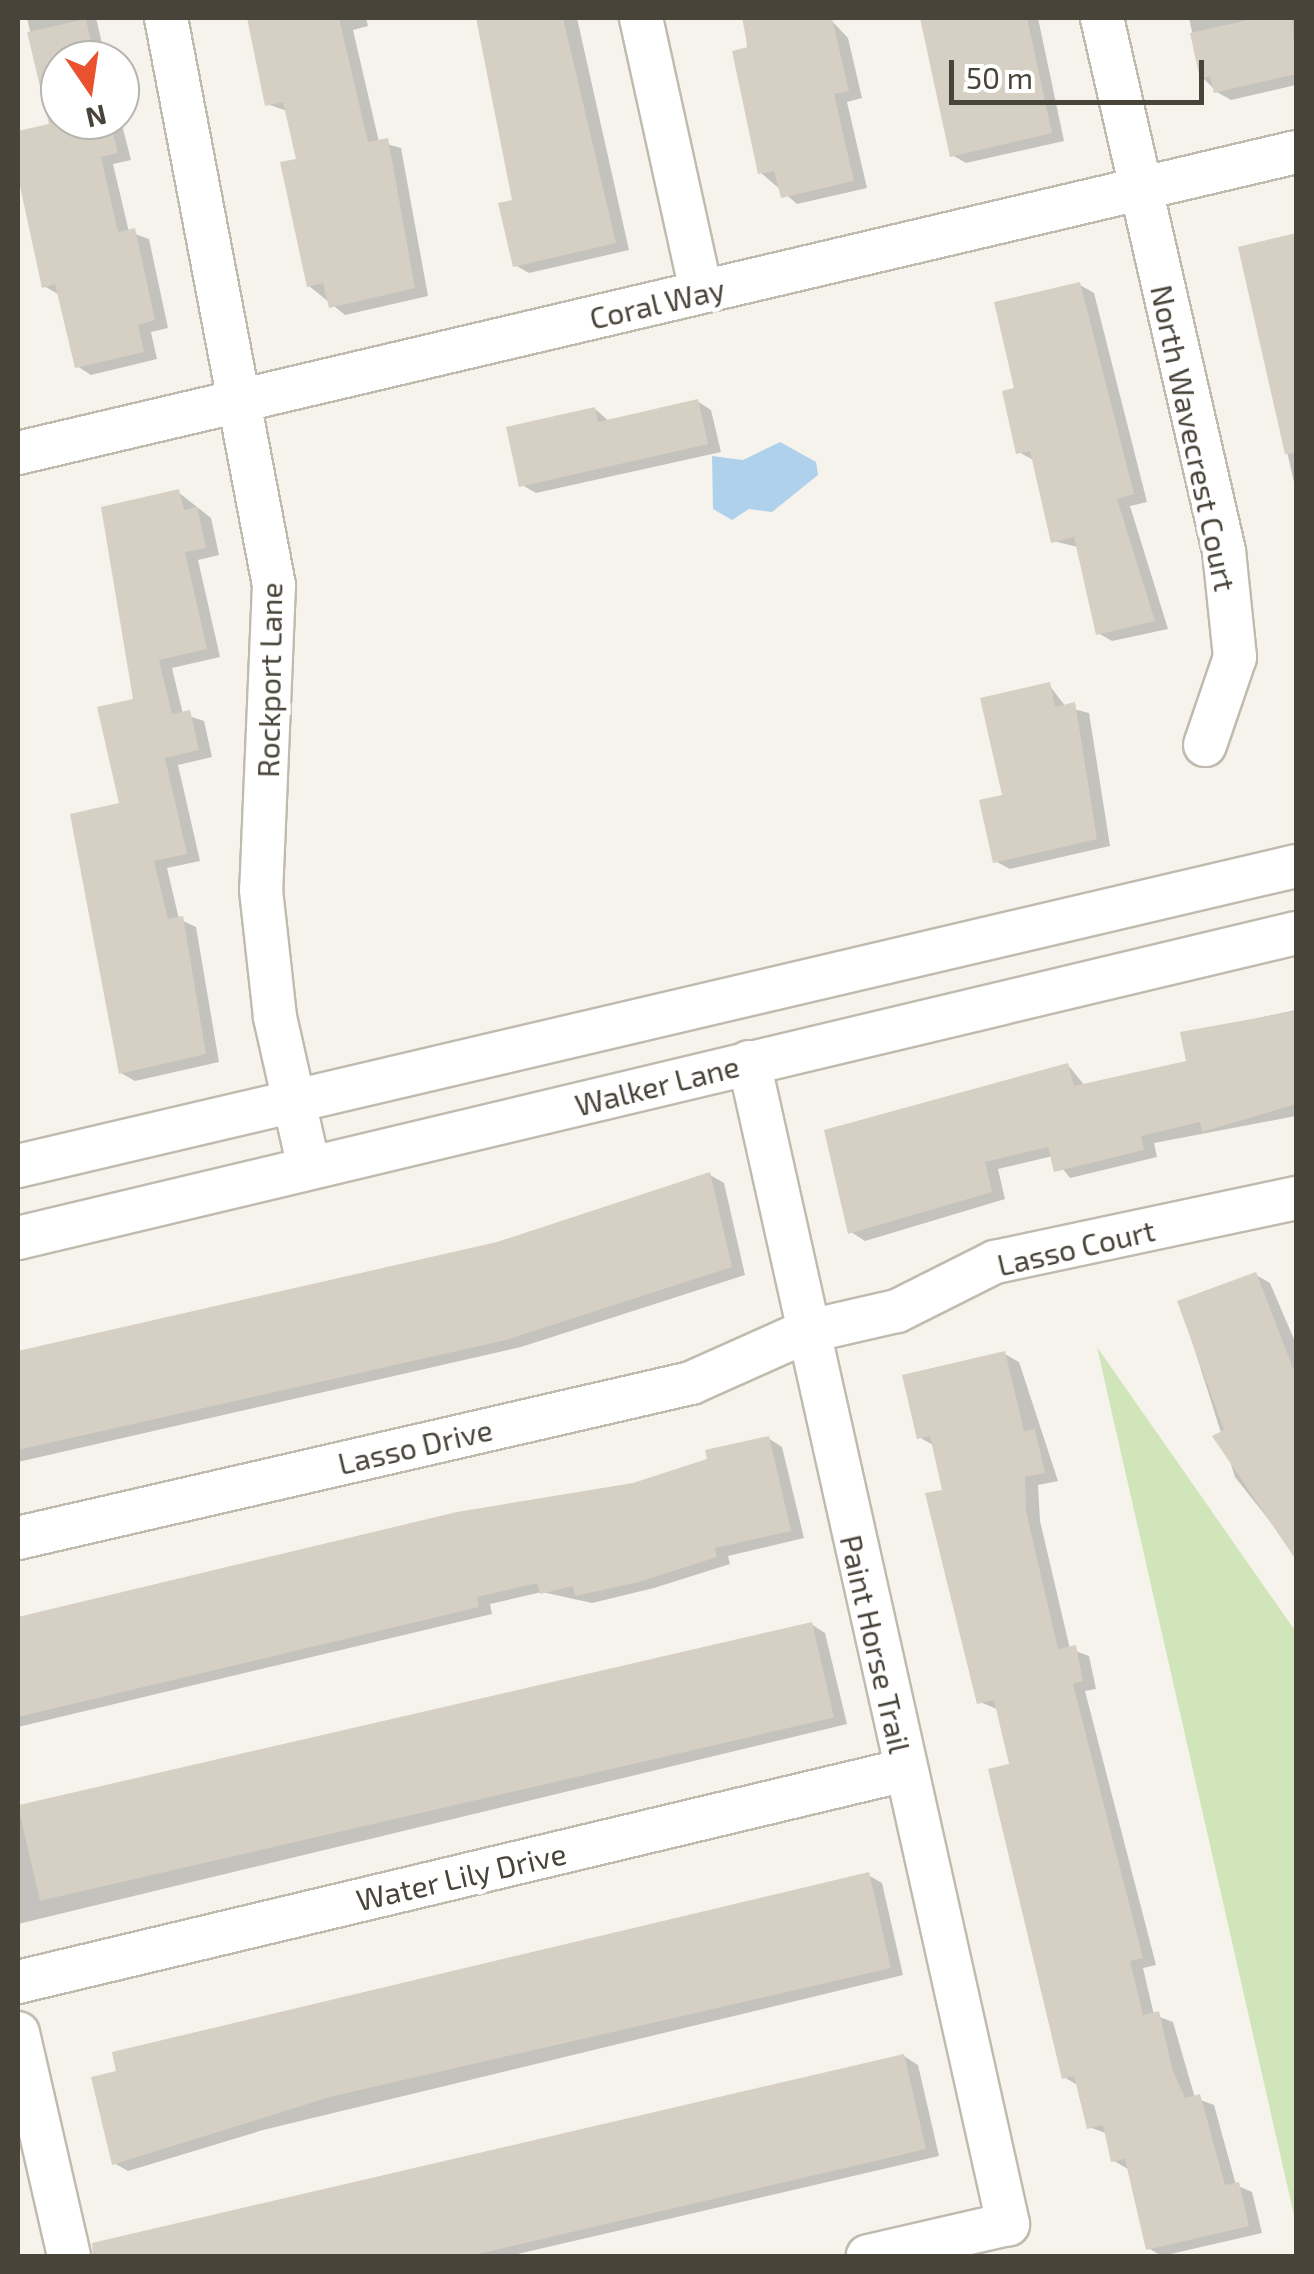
<!DOCTYPE html>
<html>
<head>
<meta charset="utf-8">
<style>
  body { margin:0 }
  #map { position:relative; width:1314px; height:2274px; overflow:hidden; background:#f5f3ec; font-family:"Exo 2",sans-serif }
  div>[style] { position:absolute }
  .green>* { inset:0; background:#d0e5b9 }
  .water>* { inset:0; background:#afd1ec }
  .shadow>* { inset:0; background:#0003 }
  .building>* { inset:0; background:#d6cfc3; transform-origin:0 0 }
  .roads { filter:drop-shadow(2px 0 #c0bbaf) drop-shadow(-2px 0 #c0bbaf) drop-shadow(0 2px #c0bbaf) drop-shadow(0 -2px #c0bbaf) }
  .minor>* { height:42px; margin:-21px; padding:0 21px; transform-origin:21px; border-radius:21px; background:#fff }
  span { translate:-50% -50%; white-space:nowrap; text-align:center; line-height:1.15; -webkit-text-stroke:9px #fff; paint-order:stroke }
  .street-label { font-size:30px; color:#49443a }
  .frame { position:absolute; inset:0; border:20px solid #49443a; pointer-events:none }
  .north { position:absolute; left:40px; top:40px; width:100px; height:100px; box-sizing:border-box; background:#fff; border:2px solid #b6b4b0; border-radius:50%; rotate:167deg; font-size:28px; font-weight:700; line-height:40px; text-align:center; color:#49443a }
  .north::after { content:''; display:block; margin:auto; width:35px; height:45px; background:#e9512f; clip-path:polygon(50% 0,100% 100%,50% 72%,0 100%) }
  .scale { position:absolute; left:949px; top:60px; width:255px; height:45px; box-sizing:border-box; border:5px solid #49443a; border-top:0; padding-left:12px; font-size:30px; line-height:35px; white-space:nowrap; color:#49443a; -webkit-text-stroke:8px #fff; paint-order:stroke }
</style>
</head>
<body>
<div id="map">
  <div class="green">
    <i style="clip-path:polygon(1097px 1347px,1296px 1632px,1296px 2224px)"></i>
  </div>
  <div class="water">
    <i style="clip-path:polygon(780px 442px,816px 462px,818px 475px,772px 512px,749px 509px,732px 520px,713px 509px,712px 456px,743px 460px)"></i>
  </div>
  <div class="shadow">
    <i style="clip-path:polygon(27px 18px,96px 18px,106px 60px,60px 60px,60px 120px,120px 117px,131px 160px,113px 164px,129px 232px,149px 239px,168px 328px,151px 332px,157px 359px,91px 375px,77px 366px,58px 294px,44px 286px,18px 168px,18px 133px,52px 126px)"></i>
    <i style="clip-path:polygon(249px 18px,366px 18px,368px 26px,353px 30px,379px 142px,401px 148px,428px 296px,345px 315px,309px 286px,299px 161px,287px 111px,267px 104px)"></i>
    <i style="clip-path:polygon(479px 18px,577px 18px,629px 250px,529px 273px,515px 265px,515px 202px)"></i>
    <i style="clip-path:polygon(744px 18px,829px 18px,848px 38px,862px 98px,847px 102px,867px 188px,797px 204px,761px 173px)"></i>
    <i style="clip-path:polygon(926px 18px,1038px 18px,1064px 141px,966px 163px,952px 155px)"></i>
    <i style="clip-path:polygon(1189px 18px,1296px 18px,1296px 85px,1231px 100px,1217px 92px,1202px 77px)"></i>
    <i style="clip-path:polygon(1296px 236px,1296px 491px,1241px 249px)"></i>
    <i style="clip-path:polygon(1080px 285px,1094px 293px,1147px 502px,1130px 506px,1168px 629px,1112px 641px,1098px 633px,1078px 547px,1053px 541px,1033px 460px,1019px 452px,1017px 390px)"></i>
    <i style="clip-path:polygon(697px 401px,711px 410px,721px 452px,536px 493px,522px 485px,595px 409px,610px 422px)"></i>
    <i style="clip-path:polygon(178px 492px,211px 518px,219px 555px,198px 560px,220px 657px,172px 668px,183px 714px,204px 721px,212px 757px,178px 765px,200px 861px,167px 868px,179px 919px,196px 927px,219px 1062px,135px 1081px,121px 1073px,122px 805px)"></i>
    <i style="clip-path:polygon(1049px 685px,1066px 707px,1089px 713px,1110px 846px,1010px 869px,995px 861px,1005px 796px)"></i>
    <i style="clip-path:polygon(1296px 1010px,1296px 1116px,1154px 1143px,1157px 1157px,1070px 1178px,1053px 1156px,998px 1169px,1005px 1199px,865px 1241px,851px 1232px,1068px 1065px,1085px 1086px,1189px 1062px,1183px 1034px)"></i>
    <i style="clip-path:polygon(710px 1175px,724px 1183px,745px 1275px,521px 1347px,18px 1462px,18px 1354px,498px 1244px)"></i>
    <i style="clip-path:polygon(1256px 1275px,1270px 1283px,1296px 1344px,1296px 1554px,1235px 1477px,1180px 1303px)"></i>
    <i style="clip-path:polygon(1005px 1354px,1019px 1362px,1058px 1481px,1038px 1485px,1040px 1521px,1070px 1649px,1089px 1656px,1096px 1689px,1085px 1691px,1156px 1965px,1143px 1968px,1154px 2015px,1173px 2022px,1195px 2098px,1214px 2105px,1236px 2185px,1252px 2192px,1262px 2233px,1162px 2256px,1148px 2248px,1128px 2169px,1114px 2161px,1108px 2134px,1089px 2127px,1079px 2086px,1064px 2077px,1012px 1766px,999px 1710px,980px 1702px,945px 1492px,933px 1445px,919px 1437px)"></i>
    <i style="clip-path:polygon(768px 1438px,782px 1447px,804px 1538px,728px 1556px,730px 1564px,654px 1588px,592px 1603px,542px 1592px,490px 1604px,492px 1614px,18px 1727px,18px 1619px,458px 1515px,634px 1486px)"></i>
    <i style="clip-path:polygon(811px 1624px,825px 1633px,847px 1724px,18px 1924px,18px 1810px)"></i>
    <i style="clip-path:polygon(868px 1875px,882px 1883px,903px 1975px,263px 2130px,128px 2171px,114px 2163px,119px 2073px)"></i>
    <i style="clip-path:polygon(904px 2056px,918px 2065px,939px 2156px,509px 2256px,131px 2256px,126px 2238px)"></i>
  </div>
  <div class="building">
    <i style="clip-path:polygon(247px 18px,339px 18px,368px 142px,388px 138px,415px 288px,329px 308px,323px 283px,307px 287px,280px 162px,296px 159px,283px 102px,265px 106px)"></i>
    <i style="clip-path:polygon(476px 18px,563px 18px,616px 243px,513px 267px,498px 203px,512px 200px)"></i>
    <i style="clip-path:polygon(742px 18px,832px 18px,849px 91px,834px 94px,854px 181px,781px 198px,774px 171px,758px 174px,732px 51px,748px 47px)"></i>
    <i style="clip-path:polygon(920px 18px,1027px 18px,1052px 133px,950px 157px)"></i>
    <i style="clip-path:polygon(1257px 18px,1292px 18px,1296px 74px,1214px 93px,1210px 76px,1200px 79px,1190px 33px)"></i>
    <i style="clip-path:polygon(86px 19px,95px 60px,60px 60px,60px 120px,110px 120px,118px 153px,101px 157px,118px 232px,135px 228px,155px 320px,138px 325px,144px 352px,75px 368px,55px 284px,42px 288px,18px 177px,18px 131px,49px 124px,27px 32px)"></i>
    <i style="clip-path:polygon(1296px 233px,1296px 453px,1285px 454px,1238px 247px)"></i>
    <i style="clip-path:polygon(1080px 282px,1134px 494px,1117px 499px,1155px 621px,1096px 635px,1074px 537px,1051px 543px,1030px 451px,1016px 454px,1002px 391px,1014px 388px,994px 302px)"></i>
    <i style="clip-path:polygon(698px 399px,708px 444px,519px 487px,506px 427px,595px 407px,598px 422px)"></i>
    <i style="clip-path:polygon(179px 489px,184px 510px,197px 507px,206px 548px,185px 552px,207px 649px,159px 660px,172px 714px,190px 710px,199px 750px,165px 758px,187px 854px,154px 861px,168px 919px,183px 916px,206px 1054px,119px 1074px,70px 814px,119px 803px,97px 707px,133px 699px,101px 507px)"></i>
    <i style="clip-path:polygon(1050px 682px,1055px 707px,1075px 702px,1097px 839px,993px 863px,979px 800px,1002px 795px,980px 698px)"></i>
    <i style="clip-path:polygon(1296px 1011px,1296px 1104px,1202px 1132px,1200px 1122px,1141px 1136px,1144px 1150px,1054px 1172px,1048px 1147px,985px 1162px,992px 1192px,848px 1234px,824px 1130px,1068px 1063px,1074px 1086px,1186px 1061px,1180px 1032px)"></i>
    <i style="clip-path:polygon(710px 1172px,732px 1267px,506px 1340px,18px 1450px,18px 1351px,497px 1242px)"></i>
    <i style="clip-path:polygon(1256px 1272px,1296px 1376px,1296px 1560px,1212px 1436px,1224px 1430px,1177px 1301px)"></i>
    <i style="clip-path:polygon(1005px 1351px,1024px 1431px,1035px 1429px,1045px 1473px,1025px 1477px,1026px 1511px,1058px 1649px,1076px 1645px,1083px 1681px,1073px 1684px,1143px 1958px,1130px 1961px,1143px 2015px,1159px 2011px,1172px 2068px,1185px 2098px,1200px 2094px,1225px 2185px,1239px 2182px,1249px 2226px,1146px 2250px,1125px 2159px,1111px 2162px,1103px 2125px,1087px 2129px,1074px 2076px,1062px 2079px,988px 1769px,1009px 1764px,994px 1700px,977px 1704px,925px 1493px,942px 1490px,930px 1436px,917px 1439px,902px 1375px)"></i>
    <i style="clip-path:polygon(769px 1436px,791px 1531px,715px 1548px,717px 1557px,639px 1582px,575px 1596px,573px 1586px,540px 1594px,537px 1583px,477px 1597px,479px 1607px,18px 1717px,18px 1617px,457px 1512px,633px 1483px,707px 1459px,705px 1450px)"></i>
    <i style="left:812px;top:1622px;width:98px;height:815px;rotate:77deg"></i>
    <i style="clip-path:polygon(869px 1872px,891px 1968px,330px 2097px,112px 2165px,91px 2077px,116px 2071px,112px 2052px)"></i>
    <i style="clip-path:polygon(904px 2054px,926px 2149px,470px 2256px,93px 2256px,92px 2243px)"></i>
  </div>
  <div class="roads">
    <div class="minor">
      <i style="left:166px;top:18px;width:577px;rotate:79.22deg"></i>
      <i style="left:274px;top:585px;width:305px;rotate:92.4deg"></i>
      <i style="left:261px;top:890px;width:128px;rotate:83.7deg"></i>
      <i style="left:275px;top:1017px;width:155px;rotate:77.3deg"></i>
      <i style="left:641px;top:18px;width:280px;rotate:77.6deg"></i>
      <i style="left:1102px;top:18px;width:547px;rotate:77.11deg"></i>
      <i style="left:1224px;top:551px;width:107px;rotate:84.1deg"></i>
      <i style="left:1235px;top:657px;width:93px;rotate:108.8deg"></i>
      <i style="left:18px;top:453px;width:1313px;rotate:-13.25deg"></i>
      <i style="left:749px;top:1062px;width:1191px;rotate:77.43deg"></i>
      <i style="left:1008px;top:2224px;width:144px;rotate:167.1deg"></i>
      <i style="left:18px;top:1166px;width:1313px;rotate:-13.21deg"></i>
      <i style="left:18px;top:1238px;width:1314px;rotate:-13.42deg"></i>
      <i style="left:18px;top:1538px;width:691px;rotate:-12.97deg"></i>
      <i style="left:691px;top:1383px;width:125px;rotate:-24.1deg"></i>
      <i style="left:805px;top:1332px;width:94px;rotate:-12.9deg"></i>
      <i style="left:897px;top:1311px;width:110px;rotate:-26.6deg"></i>
      <i style="left:995px;top:1262px;width:308px;rotate:-12deg"></i>
      <i style="left:18px;top:1982px;width:912px;rotate:-13.44deg"></i>
      <i style="left:18px;top:2033px;width:229px;rotate:77.1deg"></i>
    </div>
  </div>
  <div class="street-label">
    <span style="left:657px;top:303px;rotate:-13deg">Coral Way</span>
    <span style="left:1194px;top:438px;rotate:78deg">North Wavecrest Court</span>
    <span style="left:269px;top:680px;rotate:-89deg">Rockport Lane</span>
    <span style="left:657px;top:1085px;rotate:-14deg">Walker Lane</span>
    <span style="left:1076px;top:1247px;rotate:-13deg">Lasso Court</span>
    <span style="left:415px;top:1446px;rotate:-13deg">Lasso Drive</span>
    <span style="left:876px;top:1644px;rotate:77deg">Paint Horse Trail</span>
    <span style="left:461px;top:1876px;rotate:-13deg">Water Lily Drive</span>
  </div>
  <div class="frame"></div>
  <div class="north">N</div>
  <div class="scale">50 m</div>
</div>
</body>
</html>
